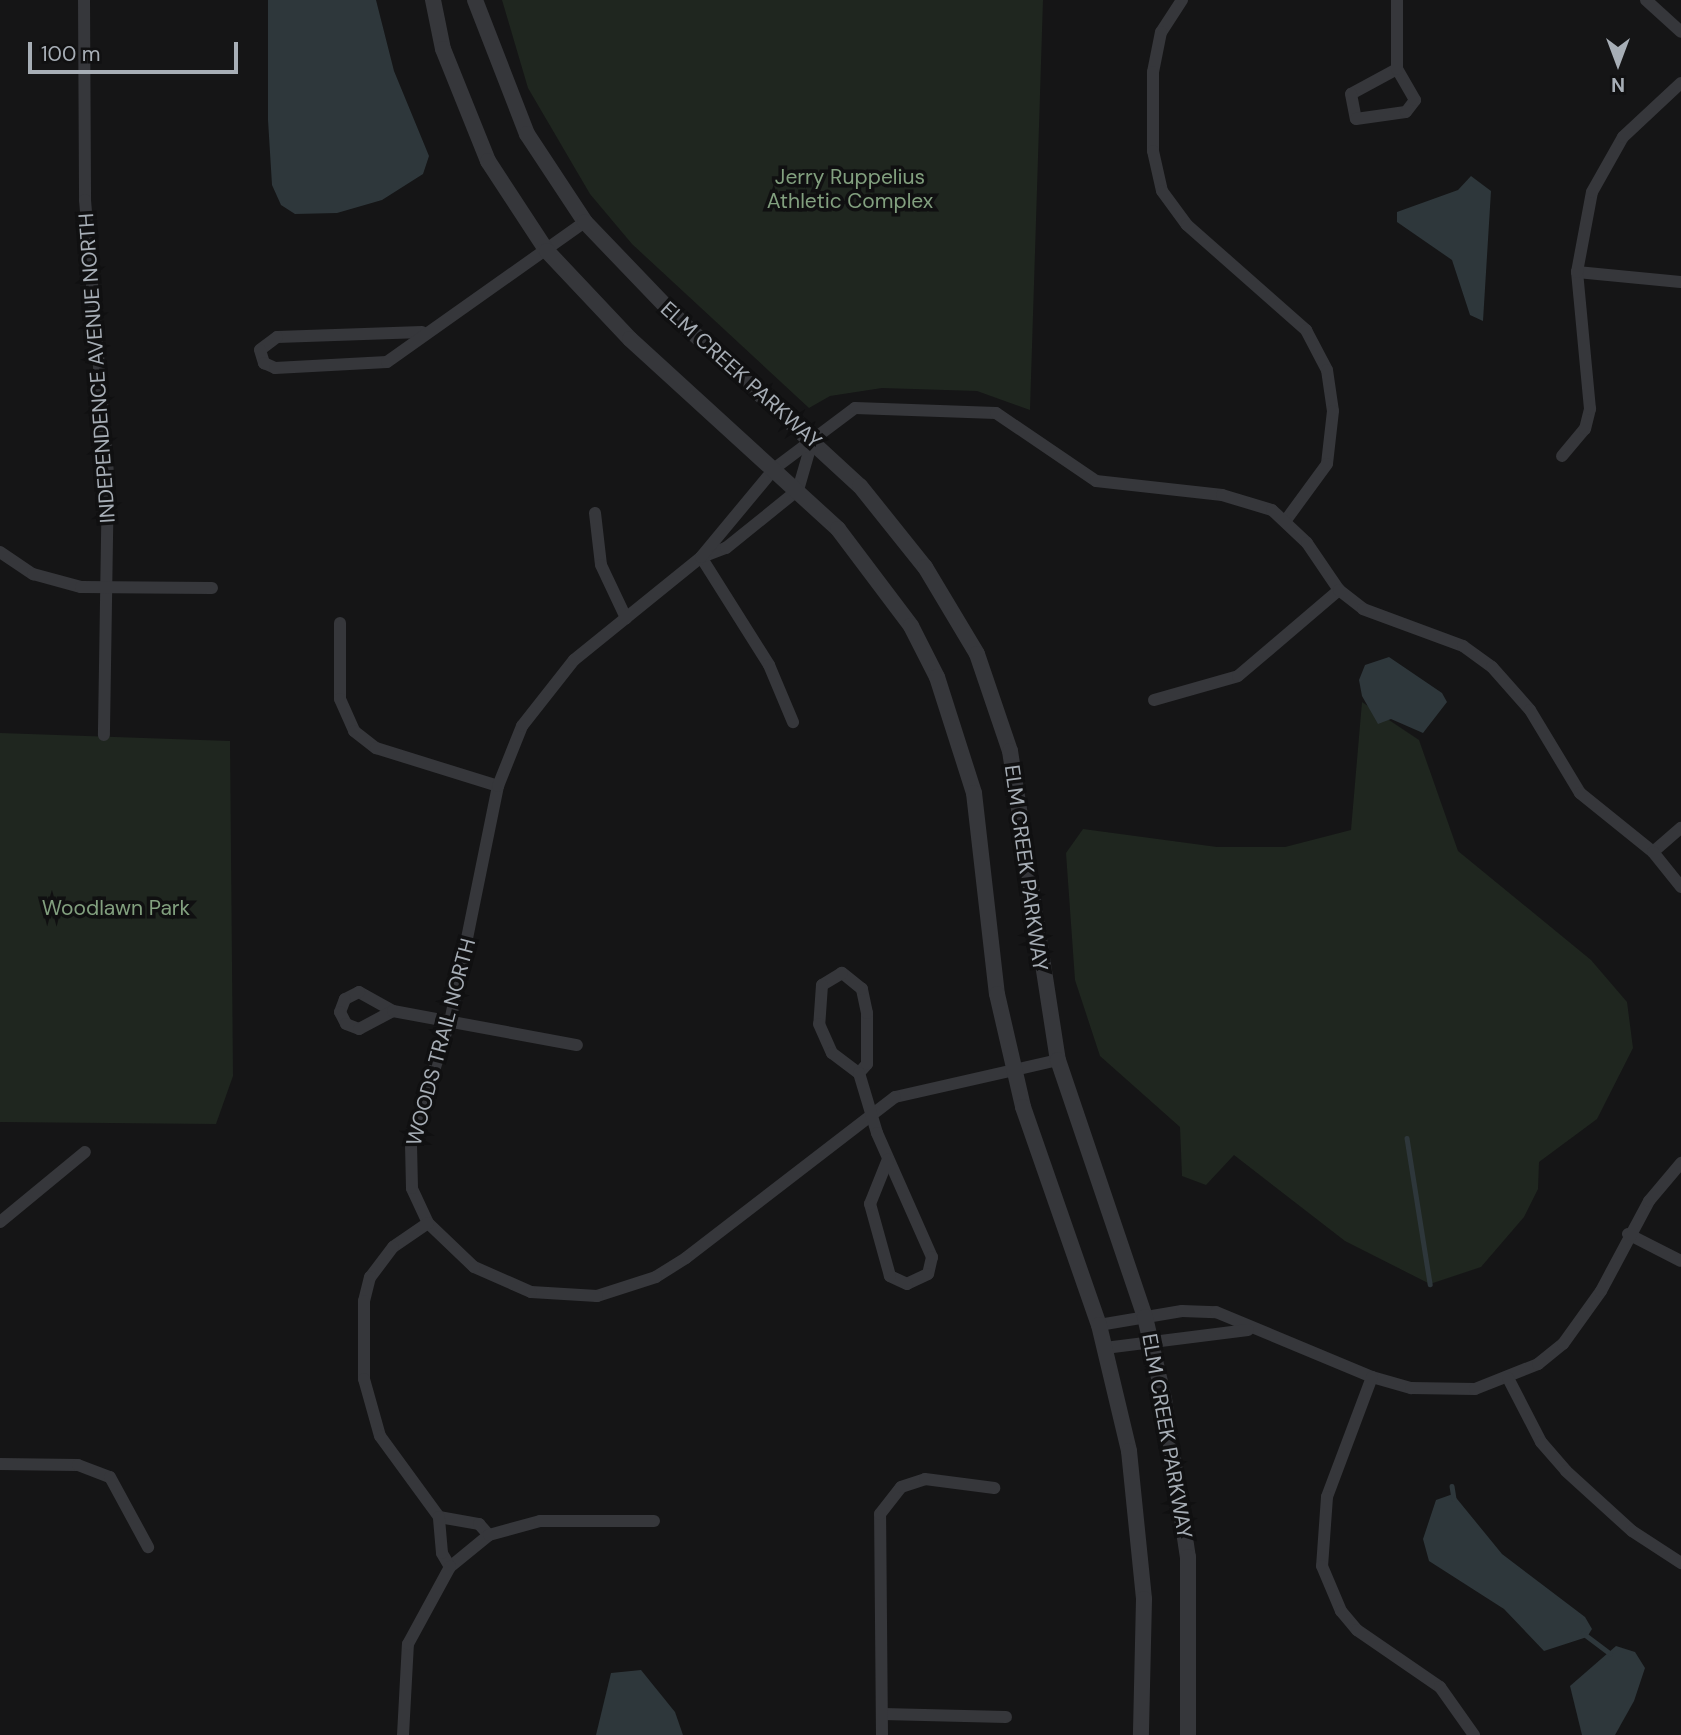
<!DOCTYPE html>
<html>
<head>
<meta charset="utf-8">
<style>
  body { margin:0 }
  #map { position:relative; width:1681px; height:1735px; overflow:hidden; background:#151516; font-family:"DM Sans",sans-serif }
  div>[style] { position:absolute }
  .green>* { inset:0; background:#1f261f }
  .water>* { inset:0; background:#2e373b }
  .stream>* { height:4.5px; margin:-2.25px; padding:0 2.25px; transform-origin:2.25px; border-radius:2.25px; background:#2e373b }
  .minor>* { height:12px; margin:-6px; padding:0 6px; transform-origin:6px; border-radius:6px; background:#36373b }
  .tertiary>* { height:16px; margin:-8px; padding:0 8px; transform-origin:8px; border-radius:8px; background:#36373b }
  span { translate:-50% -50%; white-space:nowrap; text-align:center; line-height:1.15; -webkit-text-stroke:7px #101011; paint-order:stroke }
  .park-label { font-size:21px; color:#82a07f }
  .street-label { font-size:21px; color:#a7aeb6 }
  .north { position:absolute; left:1583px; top:28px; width:70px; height:70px; -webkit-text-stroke:5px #101011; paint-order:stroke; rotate:180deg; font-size:19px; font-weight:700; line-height:28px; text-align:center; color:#a7aeb6 }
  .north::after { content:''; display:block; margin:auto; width:24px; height:32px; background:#a7aeb6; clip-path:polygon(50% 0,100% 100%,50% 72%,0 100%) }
  .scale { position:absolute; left:28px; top:42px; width:210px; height:32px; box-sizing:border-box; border:4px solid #a7aeb6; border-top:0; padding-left:9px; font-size:21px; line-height:24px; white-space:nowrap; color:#a7aeb6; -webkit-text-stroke:5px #101011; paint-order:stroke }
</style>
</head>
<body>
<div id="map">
  <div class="green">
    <i style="clip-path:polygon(502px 0,1043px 0,1030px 410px,977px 391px,882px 388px,830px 396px,809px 408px,632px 244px,590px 194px,528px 88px)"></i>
    <i style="clip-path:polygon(1362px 702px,1419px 740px,1458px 851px,1591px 960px,1627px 1002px,1633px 1048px,1597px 1119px,1539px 1162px,1538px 1189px,1524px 1217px,1481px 1267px,1430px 1284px,1345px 1241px,1234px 1155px,1206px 1185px,1182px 1176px,1180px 1127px,1100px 1056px,1075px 980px,1066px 853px,1083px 829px,1217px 847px,1285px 847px,1351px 830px)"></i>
    <i style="clip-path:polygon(0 733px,230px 741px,233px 1076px,216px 1124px,0 1122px)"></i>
  </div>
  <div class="water">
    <i style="clip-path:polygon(268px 0,376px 0,394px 71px,429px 156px,423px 174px,382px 200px,337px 213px,295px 214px,281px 205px,272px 185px,268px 120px)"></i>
    <i style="clip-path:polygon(1471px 176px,1491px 191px,1483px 321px,1470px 315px,1452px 260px,1397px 222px,1397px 212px,1458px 190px)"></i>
    <i style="clip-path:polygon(1389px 657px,1442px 693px,1447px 702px,1423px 733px,1391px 719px,1378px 724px,1362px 696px,1359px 680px,1365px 665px)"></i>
    <i style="clip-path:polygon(1453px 1494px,1502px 1554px,1585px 1617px,1592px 1629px,1587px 1637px,1544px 1651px,1504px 1609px,1429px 1561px,1423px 1539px,1436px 1500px)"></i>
    <i style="clip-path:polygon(1616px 1646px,1635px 1652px,1645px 1668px,1634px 1701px,1615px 1735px,1582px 1735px,1570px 1686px)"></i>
    <i style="clip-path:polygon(641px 1670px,675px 1712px,683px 1735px,596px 1735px,611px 1673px)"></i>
  </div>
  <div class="stream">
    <i style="left:1407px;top:1138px;width:148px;rotate:81deg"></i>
    <i style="left:1452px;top:1486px;width:13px;rotate:81deg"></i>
    <i style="left:1583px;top:1633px;width:34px;rotate:37deg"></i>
  </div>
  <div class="minor">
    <i style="left:84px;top:0;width:200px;rotate:89.7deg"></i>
    <i style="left:85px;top:200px;width:276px;rotate:85.2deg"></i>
    <i style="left:108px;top:475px;width:260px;rotate:90.9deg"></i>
    <i style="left:1182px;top:0;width:38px;rotate:123deg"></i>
    <i style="left:1161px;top:32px;width:41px;rotate:101.3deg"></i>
    <i style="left:1153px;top:72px;width:79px;rotate:90deg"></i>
    <i style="left:1153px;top:151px;width:41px;rotate:77.3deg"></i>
    <i style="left:1162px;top:191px;width:42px;rotate:53.7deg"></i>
    <i style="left:1187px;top:225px;width:159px;rotate:41.4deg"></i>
    <i style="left:1306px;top:330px;width:45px;rotate:62.3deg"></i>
    <i style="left:1327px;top:370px;width:41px;rotate:81.7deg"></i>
    <i style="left:1333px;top:411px;width:53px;rotate:96.5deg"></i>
    <i style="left:1327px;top:464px;width:69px;rotate:126.2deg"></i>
    <i style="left:1646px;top:0;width:47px;rotate:42.4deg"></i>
    <i style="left:1397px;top:69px;width:52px;rotate:151.5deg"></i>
    <i style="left:1351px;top:94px;width:25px;rotate:79deg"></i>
    <i style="left:1356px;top:119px;width:50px;rotate:-8deg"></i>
    <i style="left:1406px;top:112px;width:15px;rotate:-53deg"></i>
    <i style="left:1415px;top:100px;width:36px;rotate:-120deg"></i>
    <i style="left:1397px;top:69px;width:69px;rotate:-90deg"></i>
    <i style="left:1577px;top:272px;width:104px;rotate:5.5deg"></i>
    <i style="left:422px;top:332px;width:145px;rotate:178deg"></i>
    <i style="left:277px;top:337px;width:21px;rotate:143deg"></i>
    <i style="left:260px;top:350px;width:14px;rotate:73deg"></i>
    <i style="left:264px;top:363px;width:12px;rotate:24deg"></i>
    <i style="left:275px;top:368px;width:112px;rotate:-3.1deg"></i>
    <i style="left:387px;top:362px;width:242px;rotate:-35.3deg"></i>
    <i style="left:1562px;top:456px;width:35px;rotate:-50deg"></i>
    <i style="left:1585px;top:429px;width:21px;rotate:-76deg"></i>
    <i style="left:1590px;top:409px;width:138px;rotate:-95.4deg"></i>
    <i style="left:1577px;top:272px;width:81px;rotate:-79.4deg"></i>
    <i style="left:1592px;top:192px;width:63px;rotate:-60.6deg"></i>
    <i style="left:1623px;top:137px;width:79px;rotate:-43deg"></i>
    <i style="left:595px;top:513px;width:52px;rotate:83.4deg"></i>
    <i style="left:601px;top:565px;width:59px;rotate:64.7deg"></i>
    <i style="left:0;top:552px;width:40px;rotate:34deg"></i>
    <i style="left:33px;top:574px;width:50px;rotate:15.2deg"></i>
    <i style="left:81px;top:587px;width:131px;rotate:0.4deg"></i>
    <i style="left:701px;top:557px;width:128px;rotate:57.8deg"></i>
    <i style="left:769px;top:665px;width:62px;rotate:67.2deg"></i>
    <i style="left:702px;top:557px;width:26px;rotate:-21deg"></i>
    <i style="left:726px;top:548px;width:92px;rotate:-38.9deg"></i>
    <i style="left:798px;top:490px;width:54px;rotate:-73.9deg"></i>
    <i style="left:340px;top:623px;width:76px;rotate:90deg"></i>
    <i style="left:340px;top:699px;width:35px;rotate:66deg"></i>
    <i style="left:354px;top:731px;width:28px;rotate:38deg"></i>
    <i style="left:376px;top:748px;width:128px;rotate:17.3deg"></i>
    <i style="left:1154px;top:700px;width:87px;rotate:-15.9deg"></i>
    <i style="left:1238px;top:676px;width:133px;rotate:-40.4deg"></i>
    <i style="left:1653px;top:852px;width:37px;rotate:-41deg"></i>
    <i style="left:393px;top:1011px;width:39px;rotate:-151deg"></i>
    <i style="left:359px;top:992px;width:16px;rotate:153deg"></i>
    <i style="left:345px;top:999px;width:14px;rotate:111deg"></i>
    <i style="left:340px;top:1012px;width:13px;rotate:63deg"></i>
    <i style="left:346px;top:1024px;width:14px;rotate:21deg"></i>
    <i style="left:359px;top:1029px;width:38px;rotate:-28deg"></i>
    <i style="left:393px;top:1011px;width:187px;rotate:10.5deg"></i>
    <i style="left:1058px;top:1060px;width:167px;rotate:167.2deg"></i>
    <i style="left:895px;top:1097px;width:264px;rotate:142.4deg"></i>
    <i style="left:686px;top:1258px;width:36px;rotate:148deg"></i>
    <i style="left:656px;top:1277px;width:62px;rotate:162.1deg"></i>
    <i style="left:597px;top:1296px;width:66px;rotate:-176.5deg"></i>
    <i style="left:531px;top:1292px;width:62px;rotate:-156.3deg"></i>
    <i style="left:474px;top:1267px;width:64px;rotate:-136.3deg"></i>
    <i style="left:428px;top:1223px;width:38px;rotate:-115deg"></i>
    <i style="left:412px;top:1188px;width:45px;rotate:-91.3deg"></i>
    <i style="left:411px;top:1143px;width:132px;rotate:-72.4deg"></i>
    <i style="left:451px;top:1017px;width:236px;rotate:-78.5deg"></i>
    <i style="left:498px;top:786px;width:65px;rotate:-68.2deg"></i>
    <i style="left:522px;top:726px;width:84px;rotate:-51.8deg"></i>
    <i style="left:574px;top:660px;width:164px;rotate:-39deg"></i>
    <i style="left:701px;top:557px;width:116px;rotate:-50.3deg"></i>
    <i style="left:775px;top:468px;width:100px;rotate:-36.9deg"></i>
    <i style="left:855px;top:408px;width:141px;rotate:2deg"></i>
    <i style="left:996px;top:413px;width:121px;rotate:34.2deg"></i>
    <i style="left:1096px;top:481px;width:127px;rotate:6.3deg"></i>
    <i style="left:1222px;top:495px;width:52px;rotate:16.7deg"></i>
    <i style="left:1272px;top:510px;width:48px;rotate:43.3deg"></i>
    <i style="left:1307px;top:543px;width:57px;rotate:55.8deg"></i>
    <i style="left:1339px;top:590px;width:31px;rotate:38deg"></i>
    <i style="left:1363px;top:609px;width:107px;rotate:20.3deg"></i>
    <i style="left:1463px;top:646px;width:36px;rotate:36deg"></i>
    <i style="left:1492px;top:667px;width:57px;rotate:48.5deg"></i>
    <i style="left:1530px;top:710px;width:97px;rotate:58.9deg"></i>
    <i style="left:1580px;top:793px;width:94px;rotate:38.9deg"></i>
    <i style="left:1653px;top:852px;width:45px;rotate:51.3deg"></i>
    <i style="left:859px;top:1073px;width:12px;rotate:-48deg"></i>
    <i style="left:867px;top:1064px;width:51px;rotate:-90deg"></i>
    <i style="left:867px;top:1013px;width:25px;rotate:-102deg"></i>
    <i style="left:862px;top:989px;width:26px;rotate:-141deg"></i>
    <i style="left:842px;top:973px;width:23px;rotate:149deg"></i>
    <i style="left:822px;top:985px;width:39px;rotate:94deg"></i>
    <i style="left:819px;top:1024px;width:32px;rotate:66deg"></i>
    <i style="left:832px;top:1053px;width:34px;rotate:37deg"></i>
    <i style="left:859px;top:1073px;width:63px;rotate:73.3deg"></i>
    <i style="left:877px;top:1133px;width:136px;rotate:66.1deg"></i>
    <i style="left:932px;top:1257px;width:17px;rotate:103deg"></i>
    <i style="left:928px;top:1274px;width:23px;rotate:155deg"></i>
    <i style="left:907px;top:1284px;width:19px;rotate:-155deg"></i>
    <i style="left:890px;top:1276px;width:75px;rotate:-105.5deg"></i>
    <i style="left:870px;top:1204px;width:48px;rotate:-68.2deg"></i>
    <i style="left:0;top:1222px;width:110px;rotate:-39.5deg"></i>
    <i style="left:428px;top:1223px;width:42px;rotate:145.6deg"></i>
    <i style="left:393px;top:1247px;width:38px;rotate:127deg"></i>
    <i style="left:370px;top:1277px;width:25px;rotate:104deg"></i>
    <i style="left:364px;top:1301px;width:78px;rotate:90deg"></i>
    <i style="left:364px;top:1379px;width:59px;rotate:74.3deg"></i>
    <i style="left:380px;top:1436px;width:100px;rotate:53.9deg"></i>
    <i style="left:1628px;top:1234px;width:59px;rotate:27deg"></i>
    <i style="left:1099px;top:1325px;width:84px;rotate:-9.6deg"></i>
    <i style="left:1182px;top:1311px;width:34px;rotate:2deg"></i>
    <i style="left:1216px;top:1312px;width:169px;rotate:22.6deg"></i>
    <i style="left:1372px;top:1377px;width:41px;rotate:15.8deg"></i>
    <i style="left:1411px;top:1388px;width:64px;rotate:0.9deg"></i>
    <i style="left:1475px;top:1389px;width:68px;rotate:-21.6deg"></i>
    <i style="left:1538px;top:1364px;width:32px;rotate:-39deg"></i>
    <i style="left:1563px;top:1344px;width:65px;rotate:-54.4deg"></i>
    <i style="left:1601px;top:1291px;width:102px;rotate:-61.9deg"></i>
    <i style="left:1649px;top:1201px;width:50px;rotate:-49.9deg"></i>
    <i style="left:1105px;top:1348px;width:144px;rotate:-7.2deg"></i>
    <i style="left:1372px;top:1377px;width:128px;rotate:110.6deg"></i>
    <i style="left:1327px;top:1497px;width:69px;rotate:94.1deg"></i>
    <i style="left:1322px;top:1566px;width:49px;rotate:67.1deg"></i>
    <i style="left:1341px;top:1611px;width:25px;rotate:50deg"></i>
    <i style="left:1357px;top:1630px;width:101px;rotate:34.5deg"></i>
    <i style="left:1440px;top:1687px;width:59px;rotate:54.7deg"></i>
    <i style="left:1508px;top:1378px;width:72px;rotate:62.7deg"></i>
    <i style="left:1541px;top:1442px;width:38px;rotate:49deg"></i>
    <i style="left:1566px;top:1471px;width:89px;rotate:42.3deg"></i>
    <i style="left:1632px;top:1531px;width:59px;rotate:33.1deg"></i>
    <i style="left:0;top:1464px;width:78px;rotate:0.7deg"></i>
    <i style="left:78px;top:1465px;width:34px;rotate:21deg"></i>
    <i style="left:110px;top:1477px;width:80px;rotate:61.5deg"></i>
    <i style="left:439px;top:1517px;width:41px;rotate:9.9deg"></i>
    <i style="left:479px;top:1524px;width:15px;rotate:48deg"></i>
    <i style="left:489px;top:1535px;width:50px;rotate:140.6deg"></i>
    <i style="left:450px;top:1567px;width:16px;rotate:-120deg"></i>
    <i style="left:442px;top:1553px;width:36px;rotate:-95deg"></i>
    <i style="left:489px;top:1535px;width:53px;rotate:-15.4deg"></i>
    <i style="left:540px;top:1521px;width:114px"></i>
    <i style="left:883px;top:1714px;width:123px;rotate:1.4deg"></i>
    <i style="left:403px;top:1735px;width:91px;rotate:-86.9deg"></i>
    <i style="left:408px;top:1644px;width:88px;rotate:-61.4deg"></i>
    <i style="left:882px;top:1735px;width:221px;rotate:-90.5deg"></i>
    <i style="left:880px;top:1514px;width:34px;rotate:-52deg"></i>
    <i style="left:901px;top:1487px;width:25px;rotate:-18deg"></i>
    <i style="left:925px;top:1479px;width:70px;rotate:7.4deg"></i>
  </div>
  <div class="tertiary">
    <i style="left:433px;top:0;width:50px;rotate:78.5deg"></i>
    <i style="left:443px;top:49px;width:121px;rotate:68.1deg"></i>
    <i style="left:488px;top:161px;width:108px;rotate:56.8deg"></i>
    <i style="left:547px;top:251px;width:121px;rotate:46.7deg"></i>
    <i style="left:630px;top:339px;width:282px;rotate:42.4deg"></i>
    <i style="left:838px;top:529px;width:121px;rotate:53deg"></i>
    <i style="left:911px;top:626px;width:57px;rotate:63deg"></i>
    <i style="left:937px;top:677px;width:122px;rotate:72.3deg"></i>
    <i style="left:974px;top:793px;width:202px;rotate:83.5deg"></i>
    <i style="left:997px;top:994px;width:116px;rotate:77deg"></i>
    <i style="left:1023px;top:1107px;width:231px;rotate:70.8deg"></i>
    <i style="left:1099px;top:1325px;width:130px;rotate:76.6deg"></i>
    <i style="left:1129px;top:1451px;width:149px;rotate:84.2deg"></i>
    <i style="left:1144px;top:1599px;width:136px;rotate:91.3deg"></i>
    <i style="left:475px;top:0;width:144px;rotate:68.8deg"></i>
    <i style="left:527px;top:134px;width:105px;rotate:56.6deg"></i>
    <i style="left:585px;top:222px;width:133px;rotate:46.2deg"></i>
    <i style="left:677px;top:318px;width:248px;rotate:42.6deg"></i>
    <i style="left:860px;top:486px;width:104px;rotate:51.3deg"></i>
    <i style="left:925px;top:567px;width:101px;rotate:59.1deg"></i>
    <i style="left:977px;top:654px;width:102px;rotate:71.2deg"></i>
    <i style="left:1010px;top:751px;width:313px;rotate:81.2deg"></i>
    <i style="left:1058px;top:1060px;width:271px;rotate:71.3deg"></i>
    <i style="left:1145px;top:1317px;width:84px;rotate:77deg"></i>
    <i style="left:1164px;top:1399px;width:160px;rotate:81.4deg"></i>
    <i style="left:1188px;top:1557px;width:178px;rotate:90deg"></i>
  </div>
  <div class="park-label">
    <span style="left:850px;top:189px">Jerry Ruppelius<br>Athletic Complex</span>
    <span style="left:116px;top:908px">Woodlawn Park</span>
  </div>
  <div class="street-label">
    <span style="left:97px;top:368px;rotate:-94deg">INDEPENDENCE AVENUE NORTH</span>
    <span style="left:741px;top:375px;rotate:42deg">ELM CREEK PARKWAY</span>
    <span style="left:1026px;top:868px;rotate:82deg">ELM CREEK PARKWAY</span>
    <span style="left:441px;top:1042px;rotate:-75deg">WOODS TRAIL NORTH</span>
    <span style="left:1167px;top:1436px;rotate:80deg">ELM CREEK PARKWAY</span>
  </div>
  <div class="north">N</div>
  <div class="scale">100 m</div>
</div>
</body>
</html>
